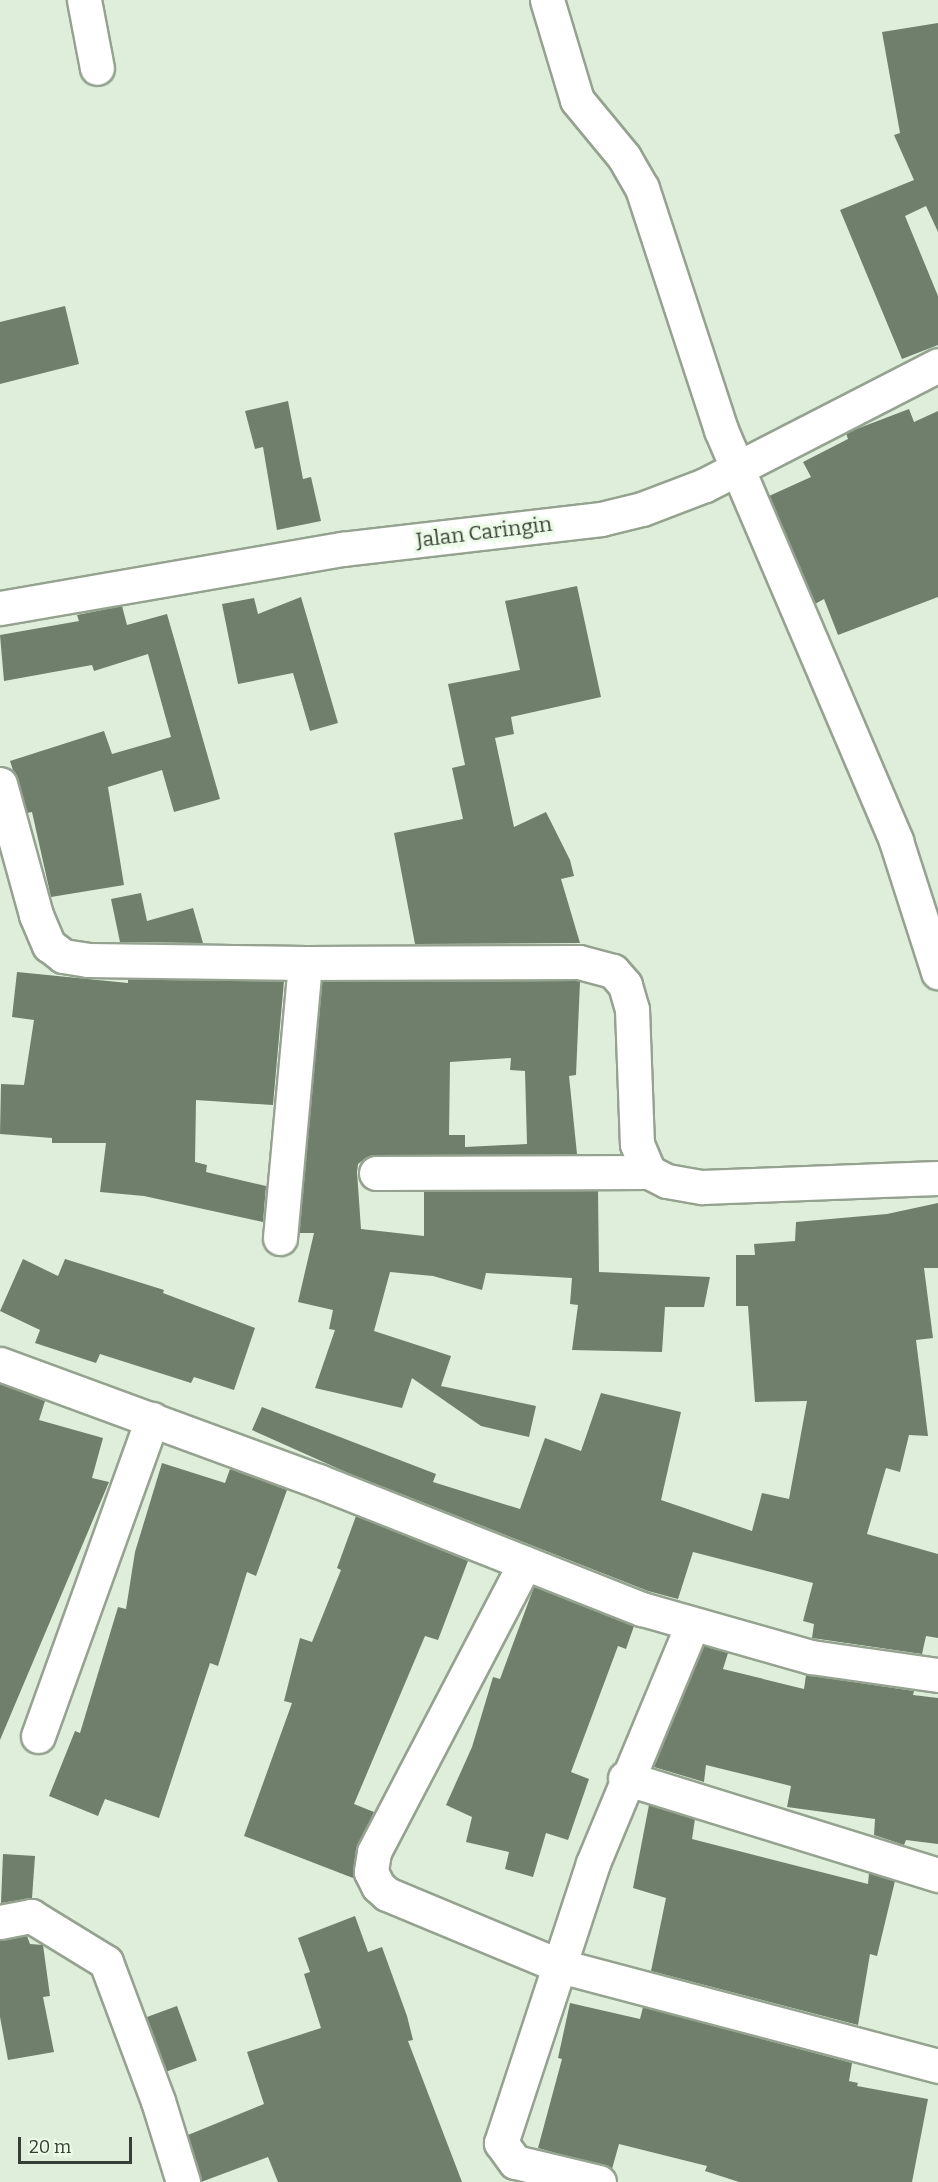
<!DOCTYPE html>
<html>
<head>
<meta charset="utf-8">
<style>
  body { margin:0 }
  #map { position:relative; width:938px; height:2182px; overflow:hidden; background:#deeeda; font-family:Bitter,serif }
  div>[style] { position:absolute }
  .building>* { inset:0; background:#707e6c; transform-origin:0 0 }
  .roads { filter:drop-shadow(2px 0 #94a28f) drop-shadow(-2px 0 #94a28f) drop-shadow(0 2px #94a28f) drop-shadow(0 -2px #94a28f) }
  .minor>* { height:33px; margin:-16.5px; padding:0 16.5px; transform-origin:16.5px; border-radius:16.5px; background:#fff }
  span { translate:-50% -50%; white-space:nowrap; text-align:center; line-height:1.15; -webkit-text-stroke:6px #ecfbe7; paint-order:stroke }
  .street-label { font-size:21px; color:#373e36 }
  .scale { position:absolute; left:18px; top:2137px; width:114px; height:27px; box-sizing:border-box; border:3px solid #373e36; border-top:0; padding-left:8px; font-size:18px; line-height:21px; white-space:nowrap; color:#373e36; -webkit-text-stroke:4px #ecfbe7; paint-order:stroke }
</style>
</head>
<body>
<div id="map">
  <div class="building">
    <i style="clip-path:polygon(938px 23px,938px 232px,926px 206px,905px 216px,938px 296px,938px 345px,902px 359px,840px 210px,914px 180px,894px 135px,900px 133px,882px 32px)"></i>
    <i style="clip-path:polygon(65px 306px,79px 364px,0 384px,0 322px)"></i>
    <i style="clip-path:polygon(288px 401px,303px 479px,311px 477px,321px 521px,277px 530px,263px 447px,255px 449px,245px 411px)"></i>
    <i style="clip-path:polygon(909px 409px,914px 422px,938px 411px,938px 597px,838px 635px,824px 599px,815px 604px,769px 496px,811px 477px,803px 462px,848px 439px,846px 433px)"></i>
    <i style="clip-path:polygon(577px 586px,601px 697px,511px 717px,514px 734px,495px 738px,514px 827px,546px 812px,570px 860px,574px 876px,561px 879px,580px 943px,415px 944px,394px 833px,463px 819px,452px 768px,465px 765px,448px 684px,520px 670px,505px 601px)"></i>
    <i style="clip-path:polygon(301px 597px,338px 723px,310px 731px,293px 673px,238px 684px,222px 604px,254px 598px,258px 614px)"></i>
    <i style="clip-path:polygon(122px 606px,127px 625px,167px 614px,220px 799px,174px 812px,162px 770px,108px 787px,124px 885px,51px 897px,32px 812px,27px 813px,10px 761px,104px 731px,112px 754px,171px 737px,148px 654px,94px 671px,92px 665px,4px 681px,0 635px,79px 621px,77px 615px)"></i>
    <i style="clip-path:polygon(141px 893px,147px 921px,193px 908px,203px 943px,120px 942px,111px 899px)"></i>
    <i style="clip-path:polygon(17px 972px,128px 983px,128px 979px,284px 981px,273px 1105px,196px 1100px,195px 1162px,207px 1165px,206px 1172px,266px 1186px,263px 1222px,144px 1196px,100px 1192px,106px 1143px,52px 1143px,52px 1138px,0 1134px,1px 1084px,24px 1085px,34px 1020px,12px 1017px)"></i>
    <i style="clip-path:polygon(evenodd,577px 981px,580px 982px,576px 1075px,569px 1076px,577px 1154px,367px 1157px,358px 1164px,357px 1172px,361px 1229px,424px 1236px,424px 1192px,598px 1191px,599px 1272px,710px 1277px,704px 1307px,665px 1307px,662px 1352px,572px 1350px,578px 1305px,570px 1304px,572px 1278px,486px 1273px,482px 1290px,433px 1276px,390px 1272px,374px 1331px,451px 1356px,441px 1386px,536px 1406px,529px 1437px,481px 1426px,412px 1378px,402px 1408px,315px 1388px,335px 1330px,329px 1329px,333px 1310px,298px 1302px,314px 1233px,299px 1233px,322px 982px,577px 981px,511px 1058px,510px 1070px,525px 1071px,527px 1144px,465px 1147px,465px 1135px,449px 1135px,450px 1062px,511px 1058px)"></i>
    <i style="clip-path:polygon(938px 1203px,938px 1268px,924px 1268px,933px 1338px,916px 1340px,928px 1436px,909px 1435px,900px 1472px,886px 1468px,867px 1534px,938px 1554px,938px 1638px,926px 1636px,922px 1654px,812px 1638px,814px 1624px,803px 1621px,813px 1583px,693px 1552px,678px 1599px,648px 1591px,348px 1473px,252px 1430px,262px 1407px,436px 1474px,433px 1482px,520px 1509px,545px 1438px,581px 1451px,601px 1393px,681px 1412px,661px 1500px,752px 1531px,762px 1493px,789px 1499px,807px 1401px,755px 1402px,748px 1306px,736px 1306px,736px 1255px,755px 1255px,754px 1244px,795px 1241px,796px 1222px,887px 1214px)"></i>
    <i style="clip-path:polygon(23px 1259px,58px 1276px,65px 1259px,164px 1290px,163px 1293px,255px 1328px,234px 1390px,194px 1377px,191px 1383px,100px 1354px,96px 1363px,35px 1343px,40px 1330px,0 1311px)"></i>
    <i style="clip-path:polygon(0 1384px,45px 1401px,39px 1420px,103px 1438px,92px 1478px,109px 1482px,0 1740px)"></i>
    <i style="clip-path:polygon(162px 1463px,225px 1483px,230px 1469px,287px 1490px,256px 1576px,247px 1572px,218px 1666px,210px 1663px,159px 1818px,105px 1799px,98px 1816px,49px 1796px,75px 1731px,80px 1733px,118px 1607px,126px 1609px,135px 1552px)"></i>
    <i style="clip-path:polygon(356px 1516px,468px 1561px,438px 1640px,425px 1636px,354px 1804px,374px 1812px,356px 1849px,353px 1878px,244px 1836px,292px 1703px,284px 1701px,300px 1638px,312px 1642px,341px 1570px,337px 1568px)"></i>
    <i style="clip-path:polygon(534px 1587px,634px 1626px,626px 1649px,618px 1646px,571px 1772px,589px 1779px,568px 1840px,546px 1833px,533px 1877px,505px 1869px,509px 1852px,466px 1842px,472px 1817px,446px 1805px,472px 1747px,493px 1677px,500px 1679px)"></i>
    <i style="clip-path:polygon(704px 1646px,728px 1653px,723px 1669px,804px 1689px,806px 1675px,914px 1691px,913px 1695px,938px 1698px,938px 1844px,906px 1840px,904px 1845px,874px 1835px,875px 1819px,787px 1807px,791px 1786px,706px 1765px,704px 1782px,654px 1767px)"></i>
    <i style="clip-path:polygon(649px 1805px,695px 1819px,692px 1839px,868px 1884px,869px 1873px,895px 1881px,877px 1956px,870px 1954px,858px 2025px,651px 1971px,666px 1898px,633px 1888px)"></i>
    <i style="clip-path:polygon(3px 1854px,35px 1856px,32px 1898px,1px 1903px)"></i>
    <i style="clip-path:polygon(355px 1916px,368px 1952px,382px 1947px,407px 2016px,413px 2040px,408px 2041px,462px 2182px,278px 2182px,268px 2157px,201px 2182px,188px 2135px,264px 2104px,247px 2052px,321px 2028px,304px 1974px,310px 1972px,298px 1938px)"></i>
    <i style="clip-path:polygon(27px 1936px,30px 1944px,43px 1945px,50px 1996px,43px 1997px,54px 2052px,8px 2060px,0 2017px,0 1940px)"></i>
    <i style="clip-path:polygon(570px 2003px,640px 2019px,643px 2007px,852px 2063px,849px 2081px,858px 2083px,857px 2086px,928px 2099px,912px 2182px,739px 2182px,705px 2171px,707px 2166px,619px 2144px,612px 2169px,538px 2148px,562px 2059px,558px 2058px)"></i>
    <i style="left:177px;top:2006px;width:58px;height:32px;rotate:70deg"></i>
  </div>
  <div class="roads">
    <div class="minor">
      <i style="left:84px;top:0;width:69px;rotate:79.2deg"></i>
      <i style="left:547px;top:0;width:104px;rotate:73.3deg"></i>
      <i style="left:577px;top:100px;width:74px;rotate:50.5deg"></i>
      <i style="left:624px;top:157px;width:36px;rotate:60deg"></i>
      <i style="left:642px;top:188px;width:255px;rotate:71.9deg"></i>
      <i style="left:721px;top:430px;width:447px;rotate:66.9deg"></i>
      <i style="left:896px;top:841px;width:138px;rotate:72.2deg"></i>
      <i style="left:0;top:608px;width:347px;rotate:-9.8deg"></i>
      <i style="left:342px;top:549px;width:261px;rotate:-6.6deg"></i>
      <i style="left:601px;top:519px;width:42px;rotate:-13.7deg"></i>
      <i style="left:642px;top:509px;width:67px;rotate:-20.9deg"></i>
      <i style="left:705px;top:485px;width:262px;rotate:-27.2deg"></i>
      <i style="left:0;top:784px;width:136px;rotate:74.6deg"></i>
      <i style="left:36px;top:915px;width:33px;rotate:67deg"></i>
      <i style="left:49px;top:945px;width:18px;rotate:38deg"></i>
      <i style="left:63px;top:956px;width:25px;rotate:9deg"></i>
      <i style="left:88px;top:960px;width:217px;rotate:0.8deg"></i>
      <i style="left:305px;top:963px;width:274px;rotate:-0.2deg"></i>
      <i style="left:579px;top:962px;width:35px;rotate:15deg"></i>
      <i style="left:613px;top:971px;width:18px;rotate:49deg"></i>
      <i style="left:625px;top:985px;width:25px;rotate:74deg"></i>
      <i style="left:632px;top:1009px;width:135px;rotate:87.9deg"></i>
      <i style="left:637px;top:1144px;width:30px;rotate:67deg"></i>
      <i style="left:376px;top:1173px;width:273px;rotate:-0.2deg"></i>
      <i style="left:649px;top:1172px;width:20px;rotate:27deg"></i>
      <i style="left:667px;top:1181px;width:36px;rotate:10deg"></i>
      <i style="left:702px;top:1187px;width:236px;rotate:-2.2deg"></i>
      <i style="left:280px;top:1238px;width:276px;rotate:-84.8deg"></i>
      <i style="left:0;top:1364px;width:339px;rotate:20.2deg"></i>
      <i style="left:318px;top:1481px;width:348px;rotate:21.6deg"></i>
      <i style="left:642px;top:1609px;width:176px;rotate:15.9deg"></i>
      <i style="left:811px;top:1657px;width:128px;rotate:8.1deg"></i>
      <i style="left:525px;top:1563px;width:326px;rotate:117.6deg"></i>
      <i style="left:374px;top:1852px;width:20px;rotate:99deg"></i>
      <i style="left:371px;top:1872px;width:16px;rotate:63deg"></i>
      <i style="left:378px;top:1886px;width:12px;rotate:42deg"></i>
      <i style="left:387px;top:1894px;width:187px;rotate:22.6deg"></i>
      <i style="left:560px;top:1966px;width:391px;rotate:14.8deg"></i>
      <i style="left:38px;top:1736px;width:337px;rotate:-70.2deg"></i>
      <i style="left:625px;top:1778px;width:328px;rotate:17.2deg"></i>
      <i style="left:0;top:1922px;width:32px;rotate:-11deg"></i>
      <i style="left:31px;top:1916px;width:88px;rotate:31.5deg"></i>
      <i style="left:106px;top:1962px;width:148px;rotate:69.5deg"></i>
      <i style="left:158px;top:2101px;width:85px;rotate:72.8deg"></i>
      <i style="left:599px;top:2182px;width:86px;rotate:-166.6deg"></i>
      <i style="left:515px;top:2162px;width:24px;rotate:-126deg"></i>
      <i style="left:501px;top:2143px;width:295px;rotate:-71.8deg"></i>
      <i style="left:593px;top:1863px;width:258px;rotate:-67.4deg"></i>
    </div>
  </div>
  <div class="street-label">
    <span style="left:484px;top:532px;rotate:-7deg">Jalan Caringin</span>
  </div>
  <div class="scale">20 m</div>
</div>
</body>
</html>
